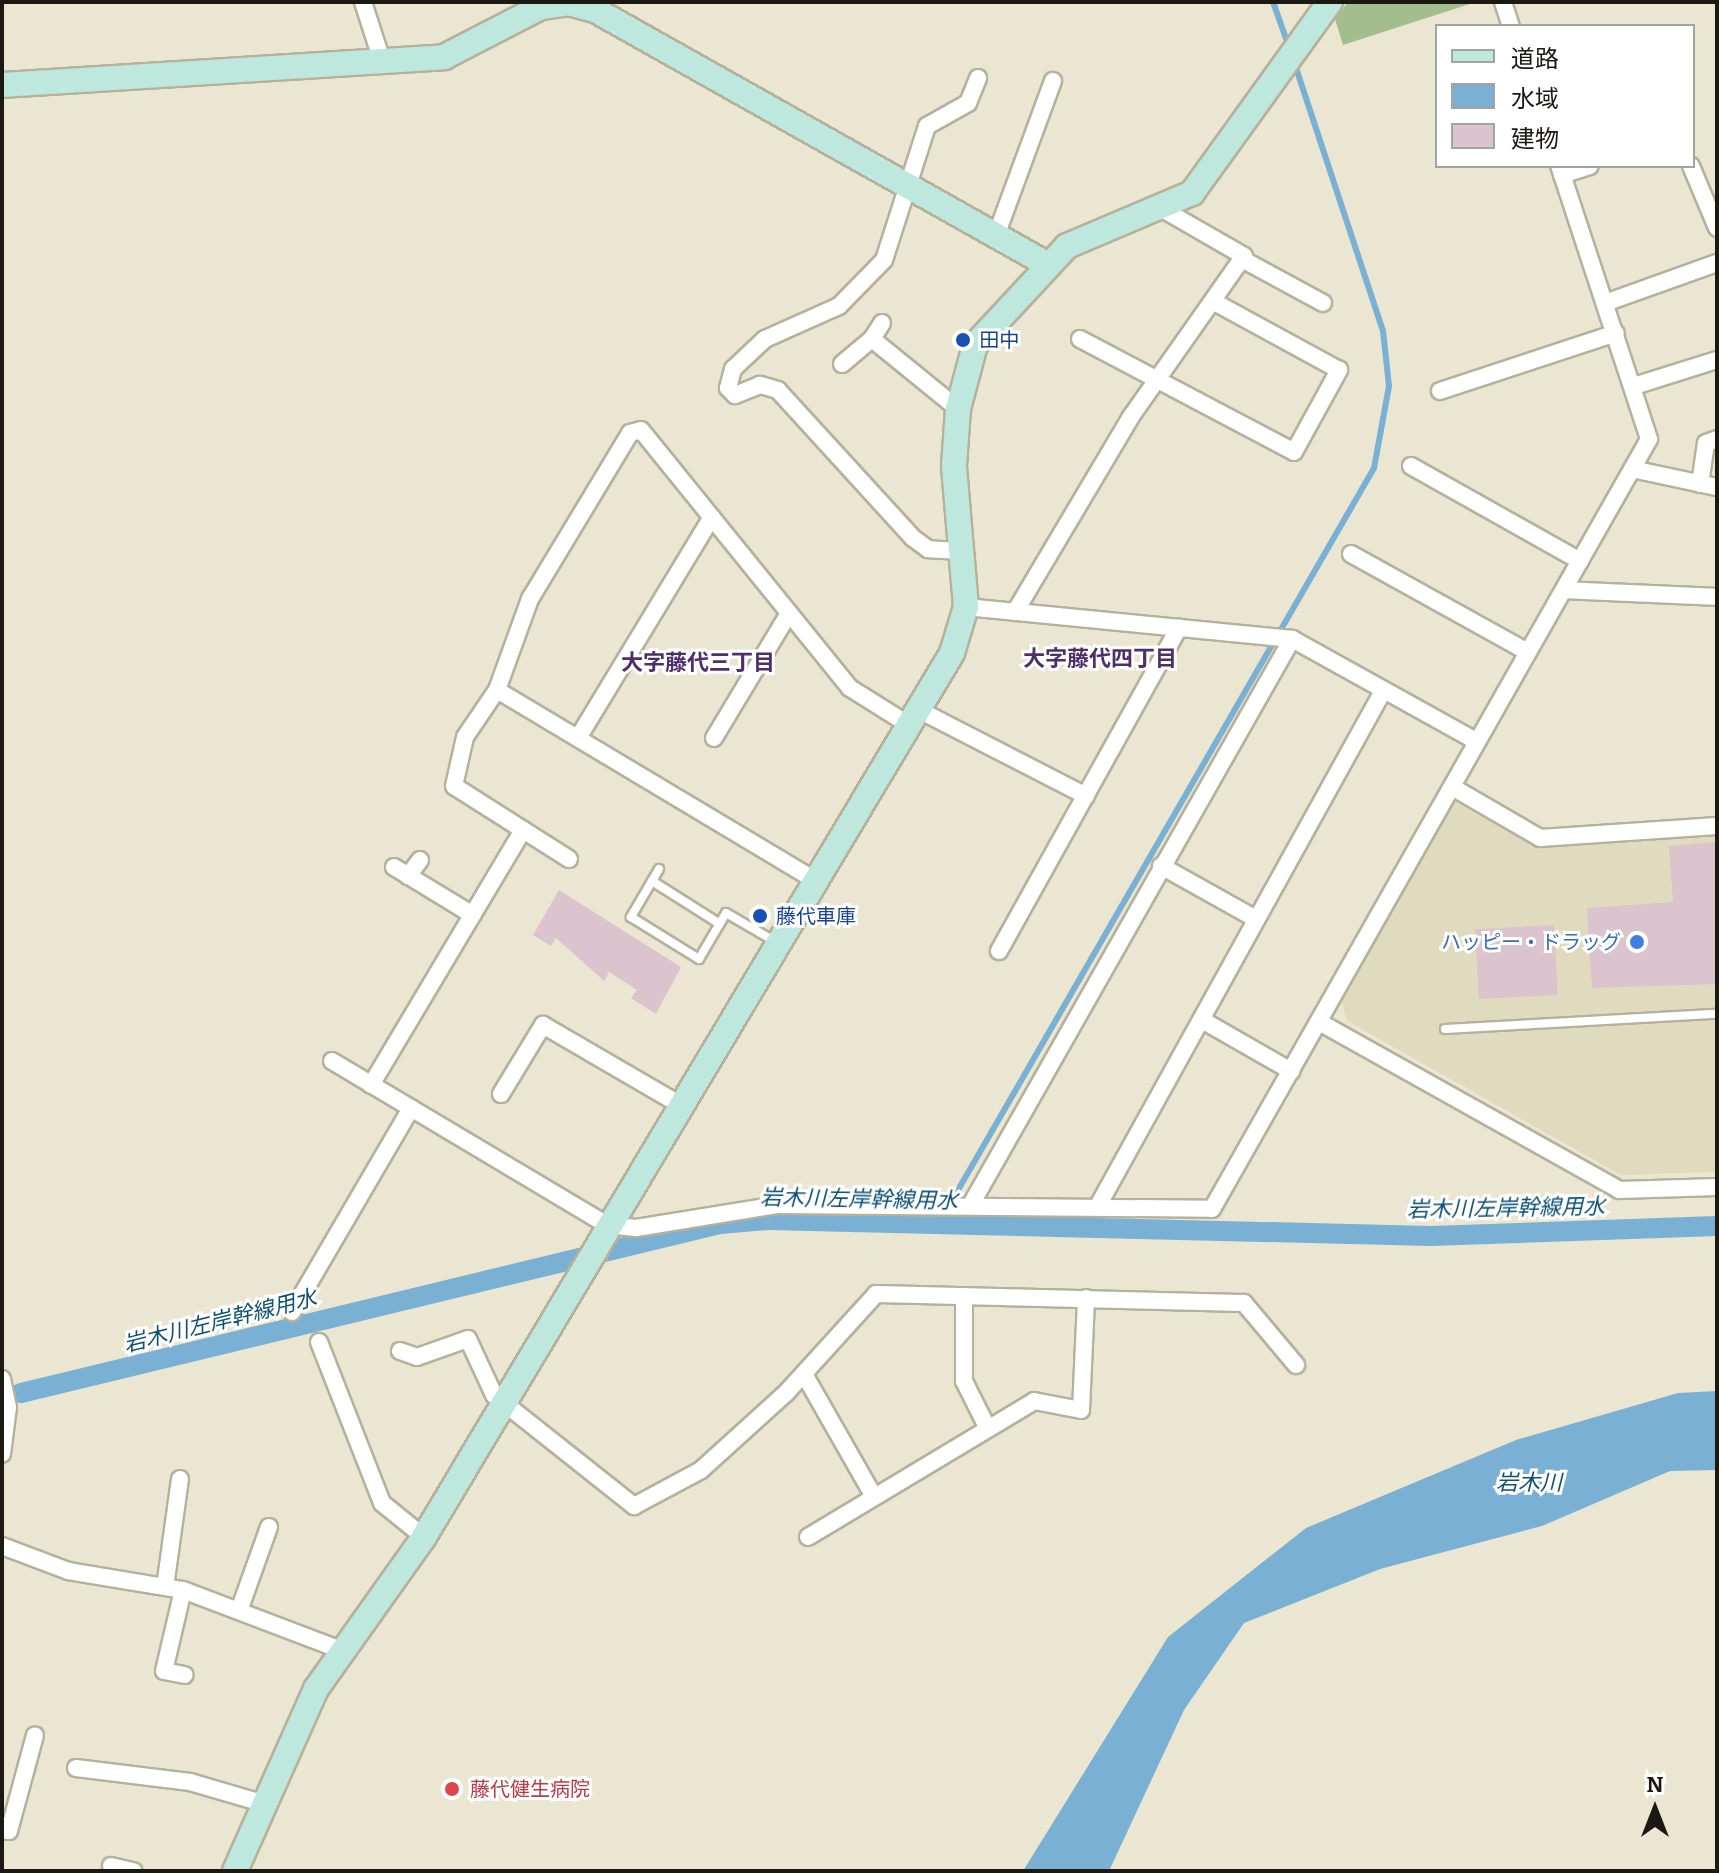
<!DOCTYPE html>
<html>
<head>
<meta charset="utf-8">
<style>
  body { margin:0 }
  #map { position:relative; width:1719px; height:1873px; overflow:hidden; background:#eae6d1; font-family:Bitter,"Noto Sans JP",serif }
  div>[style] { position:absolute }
  .built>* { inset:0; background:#e0dbbe }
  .green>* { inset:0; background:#a4bd8f }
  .water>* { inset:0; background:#79b0d4 }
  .stream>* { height:6px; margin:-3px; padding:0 3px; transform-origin:3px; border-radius:3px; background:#79b0d4 }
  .canal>* { height:20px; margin:-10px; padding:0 10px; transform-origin:10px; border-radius:10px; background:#79b0d4 }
  .building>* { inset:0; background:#dbc4ce; transform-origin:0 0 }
  .roads { filter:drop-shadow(2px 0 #b5b19d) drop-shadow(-2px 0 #b5b19d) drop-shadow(0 2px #b5b19d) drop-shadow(0 -2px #b5b19d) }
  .lane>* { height:8px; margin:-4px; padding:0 4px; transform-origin:4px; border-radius:4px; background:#fff }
  .street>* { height:16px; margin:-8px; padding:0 8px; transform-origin:8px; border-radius:8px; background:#fff }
  .secondary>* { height:24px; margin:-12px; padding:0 12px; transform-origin:12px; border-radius:12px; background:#bee7de }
  .dots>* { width:22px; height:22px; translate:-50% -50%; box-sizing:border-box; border:4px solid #fff; border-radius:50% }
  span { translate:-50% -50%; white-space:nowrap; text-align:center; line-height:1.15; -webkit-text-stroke:6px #fff; paint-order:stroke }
  .transit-label { font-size:20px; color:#164399 }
  .left { translate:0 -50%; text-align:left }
  .shop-label { font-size:20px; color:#366cbe }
  .right { translate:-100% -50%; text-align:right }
  .health-label { font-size:20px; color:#be3a42 }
  .neighbourhood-label { font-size:22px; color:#4f2f69; font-weight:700 }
  .water-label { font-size:22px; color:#0e5175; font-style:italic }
  .frame { position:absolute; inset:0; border:4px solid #1b1912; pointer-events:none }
  .legend { position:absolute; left:1435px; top:24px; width:260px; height:144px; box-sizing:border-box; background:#fff; border:2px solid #a4a3a0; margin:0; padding:10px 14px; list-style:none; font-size:24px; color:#1b1912 }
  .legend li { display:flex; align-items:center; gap:16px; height:40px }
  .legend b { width:40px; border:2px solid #a4a3a0 }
  .north { position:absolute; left:1615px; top:1769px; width:80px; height:80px; -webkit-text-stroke:6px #fff; paint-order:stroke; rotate:0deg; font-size:22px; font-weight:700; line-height:32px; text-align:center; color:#1b1912 }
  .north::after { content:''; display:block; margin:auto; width:28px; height:36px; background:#1b1912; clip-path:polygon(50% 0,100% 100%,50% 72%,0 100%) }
</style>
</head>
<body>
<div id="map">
  <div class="built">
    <i style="clip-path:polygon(1454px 802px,1537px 847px,1717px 835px,1717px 1172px,1621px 1175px,1347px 1021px,1341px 998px)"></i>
  </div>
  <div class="green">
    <i style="clip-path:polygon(1348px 2px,1476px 2px,1343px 45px,1335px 19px)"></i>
  </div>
  <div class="water">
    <i style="clip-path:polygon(1717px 1391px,1717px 1470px,1670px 1471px,1542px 1526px,1380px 1569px,1244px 1623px,1184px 1710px,1109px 1871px,1023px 1871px,1168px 1637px,1306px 1528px,1516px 1440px,1678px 1393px)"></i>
  </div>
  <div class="stream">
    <i style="left:1273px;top:2px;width:48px;rotate:70.4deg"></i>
    <i style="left:954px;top:1197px;width:841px;rotate:-60.05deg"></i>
    <i style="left:1374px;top:468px;width:83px;rotate:-79.6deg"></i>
    <i style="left:1389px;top:386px;width:55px;rotate:-96.2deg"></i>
    <i style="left:1383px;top:331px;width:283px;rotate:-108.3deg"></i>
  </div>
  <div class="canal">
    <i style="left:21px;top:1393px;width:719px;rotate:-13.59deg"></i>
    <i style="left:720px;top:1224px;width:48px;rotate:-4.8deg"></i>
    <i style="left:768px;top:1220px;width:663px;rotate:1.38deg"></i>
    <i style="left:1431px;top:1236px;width:286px;rotate:-2deg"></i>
  </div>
  <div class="building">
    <i style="clip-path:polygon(1717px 842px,1717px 984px,1592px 988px,1587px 908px,1673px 902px,1669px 846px)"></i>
    <i style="clip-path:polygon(559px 890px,681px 967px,656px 1014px,631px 998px,637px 990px,609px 972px,604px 981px,556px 938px,551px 946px,533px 935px)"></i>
    <i style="left:1554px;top:925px;width:70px;height:79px;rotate:87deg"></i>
  </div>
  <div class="roads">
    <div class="lane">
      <i style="left:659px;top:869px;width:56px;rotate:120.3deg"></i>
      <i style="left:631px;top:917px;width:80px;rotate:31.7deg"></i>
      <i style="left:699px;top:959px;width:53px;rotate:-59.6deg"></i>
      <i style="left:726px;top:913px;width:58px;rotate:30.1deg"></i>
      <i style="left:652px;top:881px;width:80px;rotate:32.3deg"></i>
      <i style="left:1445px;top:1029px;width:272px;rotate:-3.2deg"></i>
    </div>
    <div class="street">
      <i style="left:363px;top:2px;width:65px;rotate:72.1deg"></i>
      <i style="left:1503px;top:2px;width:25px;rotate:72deg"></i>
      <i style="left:1691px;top:166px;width:67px;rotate:67.2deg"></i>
      <i style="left:1562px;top:175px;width:29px;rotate:-18deg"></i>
      <i style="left:997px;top:233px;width:162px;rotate:-69.8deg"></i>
      <i style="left:1242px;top:259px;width:92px;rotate:28.5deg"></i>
      <i style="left:1605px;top:303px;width:119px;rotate:-19.7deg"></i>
      <i style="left:882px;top:323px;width:19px;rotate:122deg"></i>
      <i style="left:872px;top:339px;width:111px;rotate:39.1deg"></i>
      <i style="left:1080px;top:339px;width:242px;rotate:27.8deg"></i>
      <i style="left:1294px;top:452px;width:94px;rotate:-61.2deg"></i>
      <i style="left:1339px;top:370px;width:140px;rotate:-151.4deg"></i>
      <i style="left:842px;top:364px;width:39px;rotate:-40deg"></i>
      <i style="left:1634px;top:386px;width:87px;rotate:-17.4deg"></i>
      <i style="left:1440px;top:391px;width:185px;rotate:-18.2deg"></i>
      <i style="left:1411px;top:466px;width:194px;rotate:29.3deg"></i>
      <i style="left:1632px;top:469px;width:87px;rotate:12deg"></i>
      <i style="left:1700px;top:484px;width:41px;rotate:-81.7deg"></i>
      <i style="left:1706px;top:443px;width:12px;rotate:-20deg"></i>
      <i style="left:962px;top:551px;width:34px;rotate:-177deg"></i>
      <i style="left:928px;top:549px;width:19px;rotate:-144deg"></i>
      <i style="left:913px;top:538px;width:200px;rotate:-132.4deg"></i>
      <i style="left:778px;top:390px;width:19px;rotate:-164deg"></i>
      <i style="left:760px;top:385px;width:27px;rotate:158deg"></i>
      <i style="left:735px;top:395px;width:10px;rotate:-135deg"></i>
      <i style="left:728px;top:388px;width:20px;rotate:-75deg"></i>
      <i style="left:733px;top:369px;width:44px;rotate:-43.2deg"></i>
      <i style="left:765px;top:339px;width:81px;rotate:-24deg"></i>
      <i style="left:839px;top:306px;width:64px;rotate:-45.6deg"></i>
      <i style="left:884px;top:260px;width:141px;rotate:-72.2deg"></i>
      <i style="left:927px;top:126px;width:47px;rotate:-29.3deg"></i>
      <i style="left:968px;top:103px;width:27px;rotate:-68deg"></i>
      <i style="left:1351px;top:554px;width:202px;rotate:29deg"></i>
      <i style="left:1564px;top:590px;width:153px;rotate:2.6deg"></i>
      <i style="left:966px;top:607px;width:328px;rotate:5.6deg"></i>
      <i style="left:1292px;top:639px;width:210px;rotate:29deg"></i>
      <i style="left:1015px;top:612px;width:226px;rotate:-59.3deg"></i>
      <i style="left:1130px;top:418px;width:198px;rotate:-54.9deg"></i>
      <i style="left:1244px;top:256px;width:92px;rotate:-150.1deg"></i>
      <i style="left:497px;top:690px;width:368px;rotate:30.9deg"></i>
      <i style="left:917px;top:709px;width:190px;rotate:27.2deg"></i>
      <i style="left:578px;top:738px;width:258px;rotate:-58.8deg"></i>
      <i style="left:714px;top:738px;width:146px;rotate:-59deg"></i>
      <i style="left:1459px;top:791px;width:94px;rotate:30.1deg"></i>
      <i style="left:1540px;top:838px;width:177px;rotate:-3.9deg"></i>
      <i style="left:569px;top:859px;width:136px;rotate:-147.6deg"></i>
      <i style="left:454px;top:786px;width:50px;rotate:-77.3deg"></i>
      <i style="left:465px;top:737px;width:57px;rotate:-55.8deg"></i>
      <i style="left:497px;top:690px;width:97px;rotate:-70.1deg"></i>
      <i style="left:530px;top:599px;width:194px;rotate:-58.9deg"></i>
      <i style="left:630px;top:433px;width:11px;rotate:-15deg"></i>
      <i style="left:641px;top:430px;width:332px;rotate:51deg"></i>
      <i style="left:850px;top:688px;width:66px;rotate:32deg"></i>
      <i style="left:1161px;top:866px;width:109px;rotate:29.2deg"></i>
      <i style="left:394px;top:867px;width:92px;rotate:31.3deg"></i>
      <i style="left:408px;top:876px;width:20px;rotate:-53deg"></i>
      <i style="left:999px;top:951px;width:370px;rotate:-60.9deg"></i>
      <i style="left:1202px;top:1020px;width:103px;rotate:29.8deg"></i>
      <i style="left:1319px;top:1022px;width:344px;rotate:29.2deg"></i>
      <i style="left:1619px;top:1190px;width:98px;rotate:-1.8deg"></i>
      <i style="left:332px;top:1061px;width:320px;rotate:30.8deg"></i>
      <i style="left:607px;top:1225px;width:29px;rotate:6deg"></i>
      <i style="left:636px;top:1228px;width:144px;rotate:-9.2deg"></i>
      <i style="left:778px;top:1205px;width:434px;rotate:0.5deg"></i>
      <i style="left:1212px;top:1209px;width:885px;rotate:-60.42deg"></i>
      <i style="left:1649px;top:439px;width:287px;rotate:-108.2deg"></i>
      <i style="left:371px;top:1085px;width:297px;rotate:-59.2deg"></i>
      <i style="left:501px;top:1094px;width:81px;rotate:-58.7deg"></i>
      <i style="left:543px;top:1025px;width:157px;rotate:30.2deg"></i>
      <i style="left:973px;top:1201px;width:646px;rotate:-60.42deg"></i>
      <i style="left:1099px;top:1204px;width:586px;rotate:-61.03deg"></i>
      <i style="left:964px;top:1296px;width:85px;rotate:90deg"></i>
      <i style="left:964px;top:1381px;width:49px;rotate:63.4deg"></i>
      <i style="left:292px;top:1312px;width:236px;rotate:-59.7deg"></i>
      <i style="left:319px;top:1342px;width:173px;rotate:68.6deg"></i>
      <i style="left:382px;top:1503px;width:54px;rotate:39deg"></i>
      <i style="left:400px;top:1351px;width:18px;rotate:19deg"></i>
      <i style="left:417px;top:1357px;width:54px;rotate:-19.4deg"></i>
      <i style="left:468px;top:1339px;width:62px;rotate:65.1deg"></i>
      <i style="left:494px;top:1395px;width:179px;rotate:38.4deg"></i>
      <i style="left:634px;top:1506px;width:76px;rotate:-28.2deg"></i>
      <i style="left:701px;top:1470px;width:115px;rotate:-42.2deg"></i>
      <i style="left:786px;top:1393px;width:134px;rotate:-47.7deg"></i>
      <i style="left:876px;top:1294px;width:368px;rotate:1.4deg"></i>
      <i style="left:1244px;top:1303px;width:81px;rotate:50deg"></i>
      <i style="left:804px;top:1374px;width:137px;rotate:60.3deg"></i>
      <i style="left:2px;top:1379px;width:29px;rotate:78deg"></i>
      <i style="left:8px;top:1407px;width:47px;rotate:97.3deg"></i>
      <i style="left:808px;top:1537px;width:264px;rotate:-31deg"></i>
      <i style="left:1034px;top:1401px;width:48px;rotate:10.8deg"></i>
      <i style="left:1081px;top:1410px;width:112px;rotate:-87.4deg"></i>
      <i style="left:2px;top:1546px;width:71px;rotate:20.7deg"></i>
      <i style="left:68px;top:1571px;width:117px;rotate:9.4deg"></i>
      <i style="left:183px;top:1590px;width:169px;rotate:20.8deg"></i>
      <i style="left:165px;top:1587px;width:109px;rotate:-82.1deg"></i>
      <i style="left:183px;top:1590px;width:83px;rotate:103.2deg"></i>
      <i style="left:164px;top:1671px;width:21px;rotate:11deg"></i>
      <i style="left:240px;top:1608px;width:86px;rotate:-70.3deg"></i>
      <i style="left:76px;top:1768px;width:115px;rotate:7deg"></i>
      <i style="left:190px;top:1782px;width:78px;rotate:16.3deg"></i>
      <i style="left:2px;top:1830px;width:7px;rotate:8deg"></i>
      <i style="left:9px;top:1831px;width:99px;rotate:-74.8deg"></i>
      <i style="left:111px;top:1866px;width:23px;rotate:13deg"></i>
    </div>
    <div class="secondary">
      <i style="left:2px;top:85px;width:443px;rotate:-3.6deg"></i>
      <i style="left:444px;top:57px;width:109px;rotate:-27.3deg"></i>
      <i style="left:541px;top:7px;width:27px;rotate:-8deg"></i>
      <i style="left:568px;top:3px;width:28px;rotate:15deg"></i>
      <i style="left:595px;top:10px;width:516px;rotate:29.35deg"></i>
      <i style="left:235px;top:1871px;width:199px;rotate:-66deg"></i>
      <i style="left:316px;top:1689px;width:186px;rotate:-54.6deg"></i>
      <i style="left:424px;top:1537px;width:1030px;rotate:-59.15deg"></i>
      <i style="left:952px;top:653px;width:48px;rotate:-73.1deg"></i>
      <i style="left:966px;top:607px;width:142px;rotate:-94.9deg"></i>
      <i style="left:954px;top:466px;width:57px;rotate:-86deg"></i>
      <i style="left:958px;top:409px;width:66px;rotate:-75.1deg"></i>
      <i style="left:975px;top:345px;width:135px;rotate:-47.1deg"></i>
      <i style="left:1067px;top:246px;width:136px;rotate:-23deg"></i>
      <i style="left:1192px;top:193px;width:236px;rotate:-54.2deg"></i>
    </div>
  </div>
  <div class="dots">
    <i style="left:963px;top:340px;background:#1a4fb4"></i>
    <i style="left:760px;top:916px;background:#1a4fb4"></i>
    <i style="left:1637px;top:942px;background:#3f7fe0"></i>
    <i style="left:452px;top:1789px;background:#e0444e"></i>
  </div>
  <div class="transit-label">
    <span class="left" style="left:979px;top:340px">田中</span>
    <span class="left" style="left:776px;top:916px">藤代車庫</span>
  </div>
  <div class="shop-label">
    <span class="right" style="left:1621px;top:942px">ハッピー・ドラッグ</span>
  </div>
  <div class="health-label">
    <span class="left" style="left:470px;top:1789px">藤代健生病院</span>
  </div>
  <div class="neighbourhood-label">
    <span style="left:1100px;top:659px">大字藤代四丁目</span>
    <span style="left:698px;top:663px">大字藤代三丁目</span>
  </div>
  <div class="water-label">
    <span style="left:859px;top:1199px;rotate:1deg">岩木川左岸幹線用水</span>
    <span style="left:1506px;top:1208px;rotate:-1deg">岩木川左岸幹線用水</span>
    <span style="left:220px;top:1321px;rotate:-14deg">岩木川左岸幹線用水</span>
    <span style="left:1529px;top:1483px">岩木川</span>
  </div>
  <div class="frame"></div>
  <ul class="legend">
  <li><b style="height:10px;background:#bee7de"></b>道路</li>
  <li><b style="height:22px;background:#79b0d4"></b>水域</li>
  <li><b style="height:22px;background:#dbc4ce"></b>建物</li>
  </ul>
  <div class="north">N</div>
</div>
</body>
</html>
